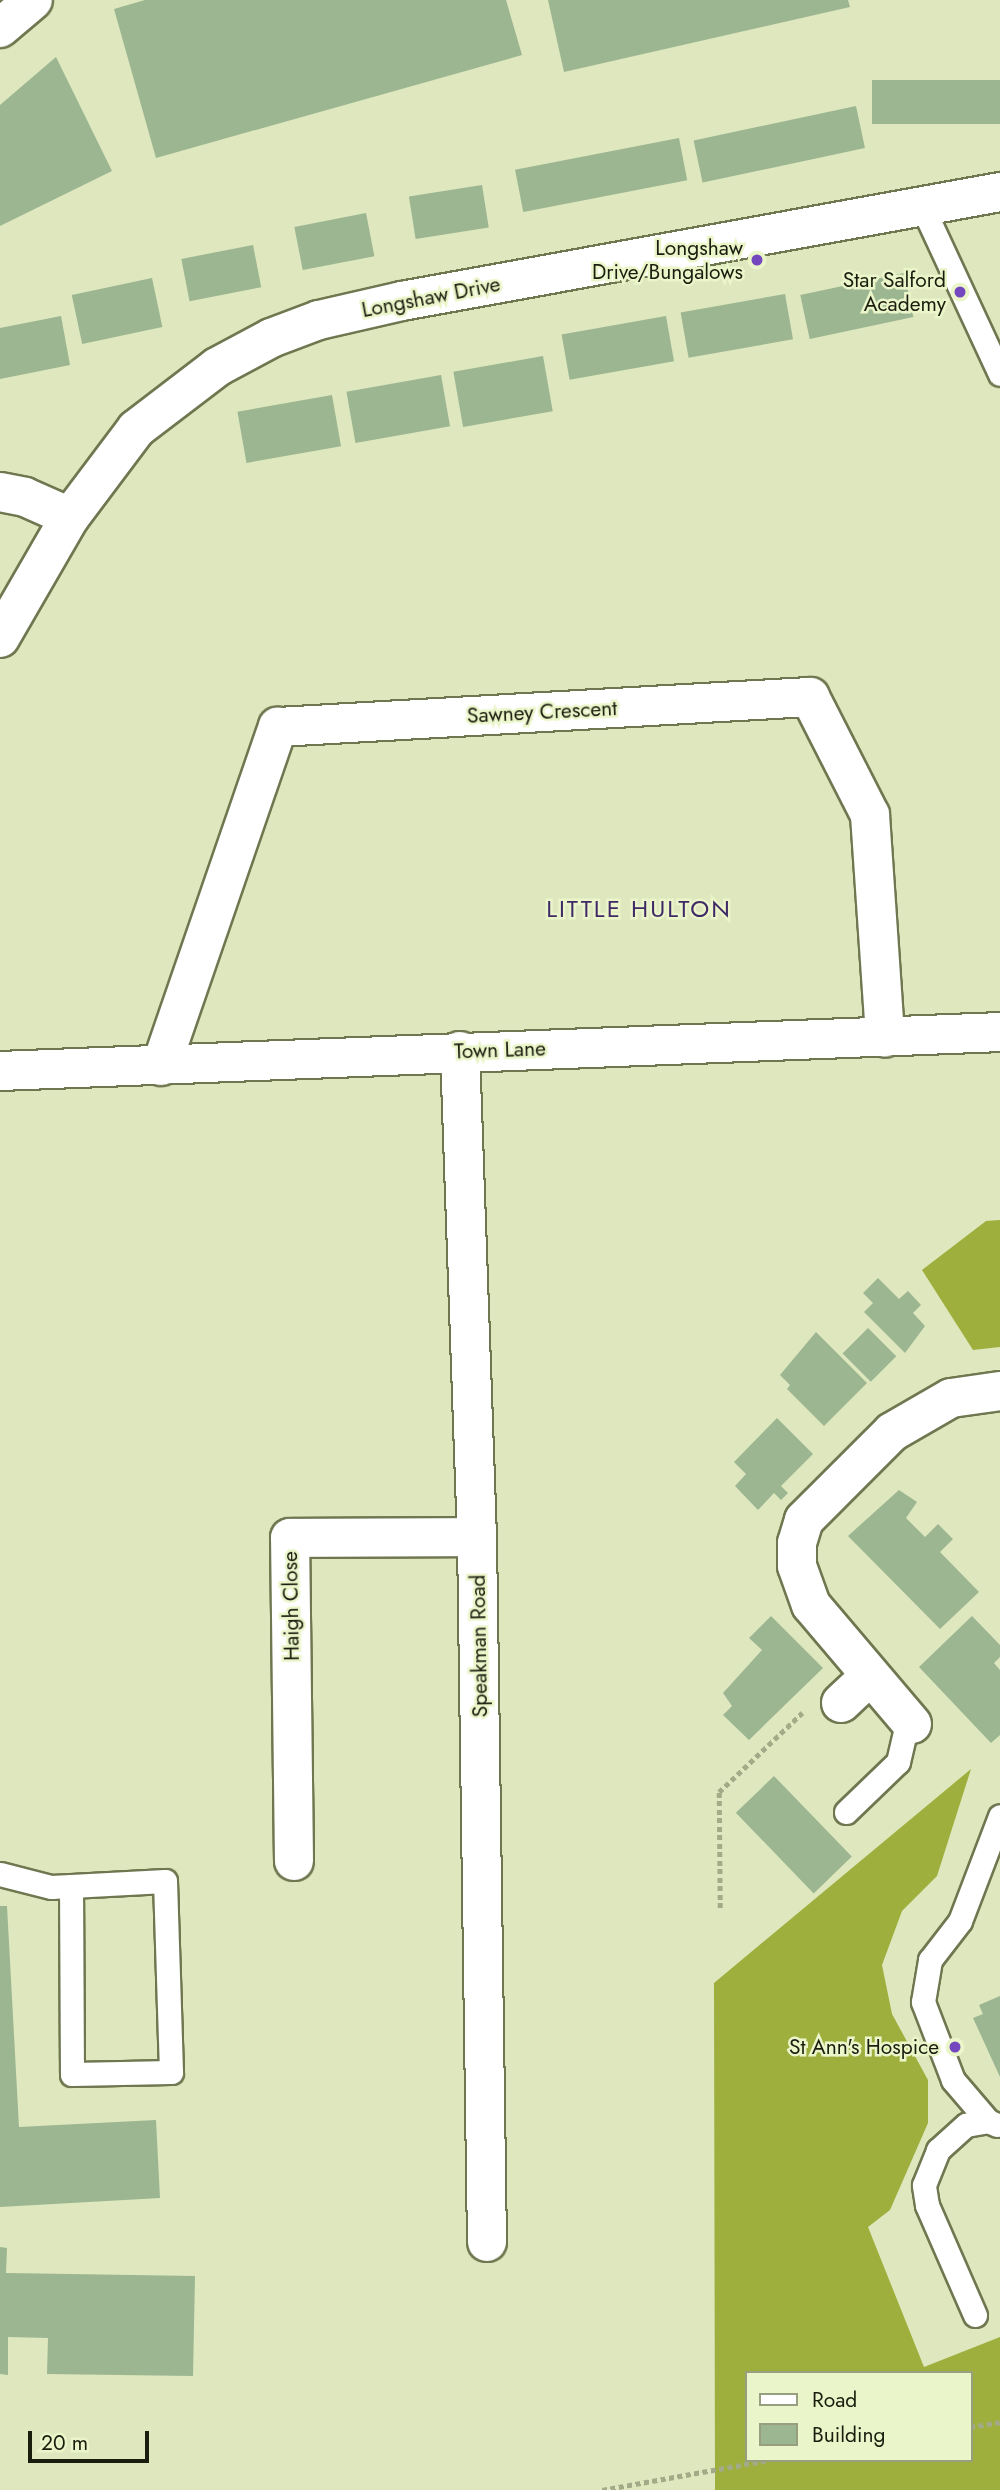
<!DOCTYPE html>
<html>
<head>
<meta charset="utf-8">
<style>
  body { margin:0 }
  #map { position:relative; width:1000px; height:2490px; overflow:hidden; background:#dee7bd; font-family:Jost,sans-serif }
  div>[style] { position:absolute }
  .forest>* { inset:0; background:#9eaf3d }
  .building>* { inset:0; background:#9cb692; transform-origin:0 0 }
  .path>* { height:4.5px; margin-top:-2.25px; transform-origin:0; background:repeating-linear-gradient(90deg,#a3aa88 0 5px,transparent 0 8.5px) }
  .roads { filter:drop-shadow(2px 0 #6f7750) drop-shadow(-2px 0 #6f7750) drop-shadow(0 2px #6f7750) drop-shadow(0 -2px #6f7750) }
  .lane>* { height:23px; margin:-11.5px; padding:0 11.5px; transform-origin:11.5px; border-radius:11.5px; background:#fff }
  .street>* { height:38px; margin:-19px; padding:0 19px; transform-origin:19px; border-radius:19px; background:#fff }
  .dots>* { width:19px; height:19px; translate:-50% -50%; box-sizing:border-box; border:4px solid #ebf5ca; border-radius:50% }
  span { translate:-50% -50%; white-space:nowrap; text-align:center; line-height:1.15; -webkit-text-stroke:5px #ebf5ca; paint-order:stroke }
  .poi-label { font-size:21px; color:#1a1d0e }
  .right { translate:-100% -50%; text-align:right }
  .street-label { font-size:21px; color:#1a1d0e }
  .quarter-label { font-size:24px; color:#3f2a65; letter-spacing:2px }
  .legend { position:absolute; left:745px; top:2371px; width:228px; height:91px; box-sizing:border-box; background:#ebf5ca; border:2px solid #979f7f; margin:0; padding:9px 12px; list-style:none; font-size:21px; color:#1a1d0e }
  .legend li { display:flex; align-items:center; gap:14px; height:35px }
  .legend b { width:35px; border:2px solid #979f7f }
  .scale { position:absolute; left:28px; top:2431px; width:121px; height:32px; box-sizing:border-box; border:4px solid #1a1d0e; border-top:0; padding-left:9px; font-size:21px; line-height:24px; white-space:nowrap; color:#1a1d0e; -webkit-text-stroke:5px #ebf5ca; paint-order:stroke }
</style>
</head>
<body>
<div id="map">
  <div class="forest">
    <i style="clip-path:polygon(1000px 1220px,1000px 1347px,973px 1350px,922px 1270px,986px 1221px)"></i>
    <i style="clip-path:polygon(evenodd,971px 1769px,937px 1876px,902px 1911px,882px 1965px,892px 2014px,928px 2080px,928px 2123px,890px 2210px,868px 2227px,924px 2367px,1000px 2337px,1000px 2490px,715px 2490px,714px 1983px,971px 1769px,746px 2373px,970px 2373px,970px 2460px,746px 2460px,746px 2373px)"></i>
  </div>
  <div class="building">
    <i style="clip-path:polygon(145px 0,506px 0,522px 55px,156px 158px,114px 9px)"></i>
    <i style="clip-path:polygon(548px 0,848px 0,850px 7px,564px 72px)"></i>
    <i style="clip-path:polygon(56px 57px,112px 171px,0 226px,0 105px)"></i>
    <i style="left:1000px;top:80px;width:44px;height:128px;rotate:90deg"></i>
    <i style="left:856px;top:106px;width:43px;height:166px;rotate:78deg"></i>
    <i style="left:679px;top:138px;width:43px;height:167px;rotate:79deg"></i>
    <i style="left:482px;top:185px;width:43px;height:74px;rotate:81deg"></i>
    <i style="left:366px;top:213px;width:44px;height:73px;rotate:79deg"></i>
    <i style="left:253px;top:245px;width:43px;height:73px;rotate:79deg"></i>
    <i style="left:904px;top:273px;width:45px;height:106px;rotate:78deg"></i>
    <i style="left:152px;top:278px;width:50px;height:82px;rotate:78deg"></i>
    <i style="left:785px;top:294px;width:46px;height:106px;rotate:80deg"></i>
    <i style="clip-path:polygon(61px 316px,70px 365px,0 379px,0 328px)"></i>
    <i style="left:666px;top:316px;width:46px;height:106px;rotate:80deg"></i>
    <i style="left:543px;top:356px;width:56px;height:91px;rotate:80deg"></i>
    <i style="left:441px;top:375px;width:52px;height:96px;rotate:80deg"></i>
    <i style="left:332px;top:395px;width:52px;height:96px;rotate:80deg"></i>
    <i style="clip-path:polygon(878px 1278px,899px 1299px,908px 1291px,921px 1305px,913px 1313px,925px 1326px,905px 1353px,864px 1312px,873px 1303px,863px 1293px)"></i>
    <i style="left:868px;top:1328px;width:40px;height:36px;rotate:45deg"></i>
    <i style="clip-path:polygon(816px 1332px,867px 1383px,824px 1426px,787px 1389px,790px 1385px,780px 1375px)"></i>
    <i style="clip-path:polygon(777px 1418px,813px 1454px,781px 1486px,788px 1493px,781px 1500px,774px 1493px,758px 1510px,735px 1486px,746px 1474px,734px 1462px)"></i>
    <i style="clip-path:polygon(899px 1490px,917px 1502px,906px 1518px,925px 1537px,938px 1524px,953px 1539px,940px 1552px,979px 1592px,940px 1629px,848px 1536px)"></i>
    <i style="clip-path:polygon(771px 1616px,823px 1668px,749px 1740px,723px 1715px,732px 1706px,723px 1693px,762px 1650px,749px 1638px)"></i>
    <i style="clip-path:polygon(972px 1616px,1000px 1645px,1000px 1657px,994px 1663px,1000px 1670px,1000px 1735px,991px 1743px,919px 1667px)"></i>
    <i style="left:774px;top:1776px;width:112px;height:53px;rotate:46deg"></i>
    <i style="clip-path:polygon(0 1906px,7px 1906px,19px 2127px,156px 2120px,160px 2198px,0 2207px)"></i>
    <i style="clip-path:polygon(1000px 1996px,1000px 2077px,973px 2018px,983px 2014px,979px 2005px)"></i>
    <i style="clip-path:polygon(0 2247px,7px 2248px,6px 2273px,195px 2276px,193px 2376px,47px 2374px,48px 2338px,8px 2337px,8px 2375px,0 2374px)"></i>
  </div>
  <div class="path">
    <i style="left:720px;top:1908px;width:116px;rotate:-90.5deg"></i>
    <i style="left:719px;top:1792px;width:115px;rotate:-43.6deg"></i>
    <i style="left:970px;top:2427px;width:30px;rotate:-9deg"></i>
    <i style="left:602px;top:2490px;width:169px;rotate:-10.2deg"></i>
  </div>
  <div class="roads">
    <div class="lane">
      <i style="left:922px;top:206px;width:185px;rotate:65.1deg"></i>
      <i style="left:846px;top:1812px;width:72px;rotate:-43.9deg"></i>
      <i style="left:898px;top:1762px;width:44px;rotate:-76.9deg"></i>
      <i style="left:0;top:1874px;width:53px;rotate:14.3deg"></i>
      <i style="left:51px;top:1887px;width:20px;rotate:-3deg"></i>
      <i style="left:71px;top:1886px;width:94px;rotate:-3deg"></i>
      <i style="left:165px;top:1881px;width:191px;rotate:88.2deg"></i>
      <i style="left:171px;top:2072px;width:99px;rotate:178.8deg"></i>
      <i style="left:72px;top:2074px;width:188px;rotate:-90.3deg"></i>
      <i style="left:988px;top:2121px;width:54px;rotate:-130.5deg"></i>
      <i style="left:953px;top:2080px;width:84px;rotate:-111deg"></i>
      <i style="left:923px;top:2002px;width:43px;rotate:-80.5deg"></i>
      <i style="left:930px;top:1960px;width:49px;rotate:-52.4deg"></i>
      <i style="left:960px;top:1921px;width:112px;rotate:-69.1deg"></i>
      <i style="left:975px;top:2315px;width:120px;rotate:-113.6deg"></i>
      <i style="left:927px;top:2205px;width:20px;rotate:-99deg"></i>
      <i style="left:924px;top:2185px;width:38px;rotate:-68deg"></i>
      <i style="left:938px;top:2150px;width:38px;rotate:-42deg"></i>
      <i style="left:966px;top:2125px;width:22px;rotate:-10deg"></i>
      <i style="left:988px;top:2121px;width:10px;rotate:24deg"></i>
    </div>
    <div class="street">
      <i style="left:0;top:28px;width:43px;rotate:-40.3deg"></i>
      <i style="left:0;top:492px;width:25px;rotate:11deg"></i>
      <i style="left:25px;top:497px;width:49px;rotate:24deg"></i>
      <i style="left:0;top:638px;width:140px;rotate:-60deg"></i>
      <i style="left:70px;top:517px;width:110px;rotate:-53.1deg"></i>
      <i style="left:136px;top:429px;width:102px;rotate:-37.4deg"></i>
      <i style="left:217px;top:367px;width:61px;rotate:-28.2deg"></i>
      <i style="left:271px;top:338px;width:51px;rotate:-20.6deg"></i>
      <i style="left:319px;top:320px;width:85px;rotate:-12.9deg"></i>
      <i style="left:402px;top:301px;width:608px;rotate:-10.33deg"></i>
      <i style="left:460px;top:1051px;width:486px;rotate:88deg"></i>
      <i style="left:477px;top:1537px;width:705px;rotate:89.19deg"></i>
      <i style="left:161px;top:1066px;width:359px;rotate:-71deg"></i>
      <i style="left:278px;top:727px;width:533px;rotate:-3.23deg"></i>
      <i style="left:810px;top:697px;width:132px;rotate:63deg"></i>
      <i style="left:870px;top:815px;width:223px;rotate:86.1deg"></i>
      <i style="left:0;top:1071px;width:1001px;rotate:-2.23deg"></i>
      <i style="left:841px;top:1703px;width:40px;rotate:-43deg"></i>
      <i style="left:912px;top:1724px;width:156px;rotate:-130.3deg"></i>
      <i style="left:811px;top:1605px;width:41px;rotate:-109.7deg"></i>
      <i style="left:797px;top:1566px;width:23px;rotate:-90deg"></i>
      <i style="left:797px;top:1543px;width:24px;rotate:-73deg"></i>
      <i style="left:804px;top:1520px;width:124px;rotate:-45deg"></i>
      <i style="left:892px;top:1432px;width:68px;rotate:-30deg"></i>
      <i style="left:951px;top:1398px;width:49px;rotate:-8.1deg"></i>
      <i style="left:294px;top:1861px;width:323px;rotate:-90.7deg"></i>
      <i style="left:290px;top:1538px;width:187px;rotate:-0.3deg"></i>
    </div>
  </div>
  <div class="dots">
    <i style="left:757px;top:260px;background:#7547bf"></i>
    <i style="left:960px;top:292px;background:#7547bf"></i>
    <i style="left:955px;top:2047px;background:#7547bf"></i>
  </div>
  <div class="poi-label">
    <span class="right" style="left:743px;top:260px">Longshaw<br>Drive/Bungalows</span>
    <span class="right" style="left:946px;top:292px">Star Salford<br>Academy</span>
    <span class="right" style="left:939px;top:2047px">St Ann's Hospice</span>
  </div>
  <div class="street-label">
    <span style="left:431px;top:297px;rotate:-11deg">Longshaw Drive</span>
    <span style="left:542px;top:712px;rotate:-3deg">Sawney Crescent</span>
    <span style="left:500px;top:1050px;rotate:-2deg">Town Lane</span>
    <span style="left:291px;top:1606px;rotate:-91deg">Haigh Close</span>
    <span style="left:479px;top:1646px;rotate:-91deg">Speakman Road</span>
  </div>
  <div class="quarter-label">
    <span style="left:639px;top:909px">LITTLE HULTON</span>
  </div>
  <ul class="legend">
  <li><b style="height:9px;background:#fff"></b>Road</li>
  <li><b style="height:19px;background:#9cb692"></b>Building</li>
  </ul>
  <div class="scale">20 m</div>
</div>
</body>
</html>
